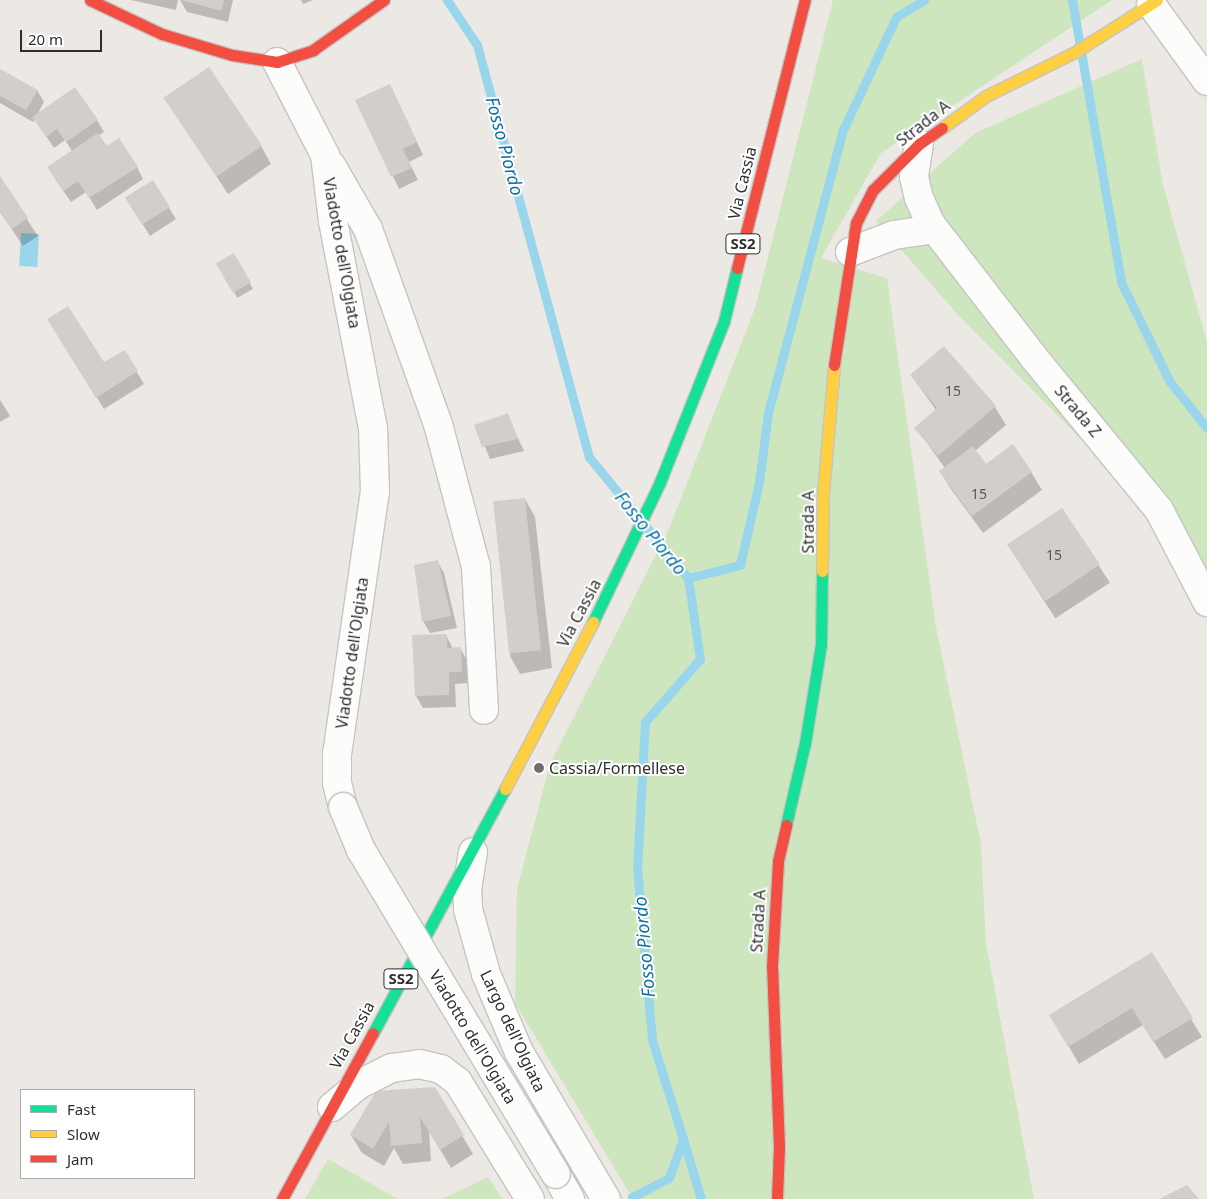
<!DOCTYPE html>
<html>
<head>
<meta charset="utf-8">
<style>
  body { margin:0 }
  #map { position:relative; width:1207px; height:1199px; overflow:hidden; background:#ece8e4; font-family:"Noto Sans",sans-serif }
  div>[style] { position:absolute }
  .green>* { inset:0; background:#cee6be }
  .water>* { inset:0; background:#99d6ec; transform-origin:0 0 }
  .shadow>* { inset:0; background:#0003; transform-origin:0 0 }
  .stream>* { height:9px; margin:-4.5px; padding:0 4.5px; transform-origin:4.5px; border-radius:4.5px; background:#99d6ec }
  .building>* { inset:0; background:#d1cecb; transform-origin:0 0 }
  .roads { filter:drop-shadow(1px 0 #c5c4c5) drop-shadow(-1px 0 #c5c4c5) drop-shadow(0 1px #c5c4c5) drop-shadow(0 -1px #c5c4c5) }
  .street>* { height:28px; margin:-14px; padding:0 14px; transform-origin:14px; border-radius:14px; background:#fcfcfb }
  .fast>* { height:11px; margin:-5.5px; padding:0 5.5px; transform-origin:5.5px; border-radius:5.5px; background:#16e098 }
  .slow>* { height:11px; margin:-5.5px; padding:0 5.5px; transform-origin:5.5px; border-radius:5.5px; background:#ffcf43 }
  .jam>* { height:11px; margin:-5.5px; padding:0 5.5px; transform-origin:5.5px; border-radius:5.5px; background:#f24e42 }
  .bridges { filter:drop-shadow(1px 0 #c5c4c5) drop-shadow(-1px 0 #c5c4c5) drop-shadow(0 1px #c5c4c5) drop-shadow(0 -1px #c5c4c5) }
  .street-bridge>* { height:28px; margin:-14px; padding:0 14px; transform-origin:14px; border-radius:14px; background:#fcfcfb }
  .dots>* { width:14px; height:14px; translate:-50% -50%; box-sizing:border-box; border:2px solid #fff; border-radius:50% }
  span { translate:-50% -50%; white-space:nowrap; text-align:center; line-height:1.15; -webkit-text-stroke:4px #fff; paint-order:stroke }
  .number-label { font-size:14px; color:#585857 }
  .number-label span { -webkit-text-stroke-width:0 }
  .shield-label span { padding:1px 4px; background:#fff; border:1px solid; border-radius:4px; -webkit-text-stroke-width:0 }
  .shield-label { font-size:15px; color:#2e2e2e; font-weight:700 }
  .street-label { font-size:16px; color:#2e2e2e }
  .poi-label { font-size:16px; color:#2e2e2e }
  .left { translate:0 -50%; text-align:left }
  .water-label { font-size:18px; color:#0d6fa3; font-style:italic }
  .legend { position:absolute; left:20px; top:1089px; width:175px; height:90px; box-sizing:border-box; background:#fff; border:1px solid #ababab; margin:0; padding:6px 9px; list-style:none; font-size:15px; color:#2e2e2e }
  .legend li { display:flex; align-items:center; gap:10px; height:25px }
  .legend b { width:25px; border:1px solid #ababab }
  .scale { position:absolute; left:20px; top:30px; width:82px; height:22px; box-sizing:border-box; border:2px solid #2e2e2e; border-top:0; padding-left:6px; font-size:15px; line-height:18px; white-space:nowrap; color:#2e2e2e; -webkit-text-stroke:4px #fff; paint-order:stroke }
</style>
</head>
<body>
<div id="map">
  <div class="green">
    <i style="clip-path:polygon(833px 0,1112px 0,881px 153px,821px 258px,887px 278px,936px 627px,981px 844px,986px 943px,1034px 1199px,633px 1199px,515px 1003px,517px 889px,550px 764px,669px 529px,755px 308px)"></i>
    <i style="clip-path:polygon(1142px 59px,1163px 185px,1207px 342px,1207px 599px,1172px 531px,958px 315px,876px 221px,975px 133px)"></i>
    <i style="clip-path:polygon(328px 1159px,398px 1199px,305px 1199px)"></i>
    <i style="clip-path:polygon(488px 1177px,502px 1199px,442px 1199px)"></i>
  </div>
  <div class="water">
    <i style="left:21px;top:233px;width:18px;height:33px;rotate:3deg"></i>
  </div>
  <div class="shadow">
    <i style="clip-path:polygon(131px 0,178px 0,176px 10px)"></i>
    <i style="clip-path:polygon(180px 0,233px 0,228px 22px,187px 12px)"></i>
    <i style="clip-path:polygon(301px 0,313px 0,303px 4px)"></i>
    <i style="clip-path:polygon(0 70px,37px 90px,44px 102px,37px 115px,97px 120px,104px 132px,98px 136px,106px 148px,137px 167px,143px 179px,97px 210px,86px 192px,71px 202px,55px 179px,72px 151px,65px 140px,54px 148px,35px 119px,33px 122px,0 103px)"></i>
    <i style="clip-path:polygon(390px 85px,423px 155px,409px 162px,418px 180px,399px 189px,357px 100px)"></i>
    <i style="clip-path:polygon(165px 98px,261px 146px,271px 164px,228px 194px)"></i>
    <i style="clip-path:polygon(0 179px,38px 236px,23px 246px,0 212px)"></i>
    <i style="clip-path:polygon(152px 181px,176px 219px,150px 236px,133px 209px)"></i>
    <i style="left:234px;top:255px;width:39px;height:18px;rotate:61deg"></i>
    <i style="clip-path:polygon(56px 331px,103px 364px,124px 351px,144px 384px,104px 409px)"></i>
    <i style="clip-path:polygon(944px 348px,995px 407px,1006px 425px,975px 451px,986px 466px,1031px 472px,1042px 490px,983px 533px,951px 489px,940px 471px,945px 468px,916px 428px,936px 410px,911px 375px)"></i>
    <i style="clip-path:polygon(0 400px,10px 416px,0 422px)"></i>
    <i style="clip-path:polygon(507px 415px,524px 451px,490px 459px,476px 425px)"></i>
    <i style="clip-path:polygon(525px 499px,535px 517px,552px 668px,520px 674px,510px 656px)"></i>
    <i style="left:1062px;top:509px;width:88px;height:65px;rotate:57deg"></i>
    <i style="clip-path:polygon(437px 561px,444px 573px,457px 628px,430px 633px,423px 621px)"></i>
    <i style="clip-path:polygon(446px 635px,453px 649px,460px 648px,467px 660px,468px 683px,455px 684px,456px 707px,423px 708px,416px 696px)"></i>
    <i style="clip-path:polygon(1151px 954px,1202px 1037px,1165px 1059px,1143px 1025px,1079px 1064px,1061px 1033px)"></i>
    <i style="clip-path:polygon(434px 1088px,473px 1154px,451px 1168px,429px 1131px,431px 1161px,403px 1164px,394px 1148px,384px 1166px,362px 1153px,351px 1135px)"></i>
  </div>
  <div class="stream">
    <i style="left:447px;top:0;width:54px;rotate:56.3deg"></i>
    <i style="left:477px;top:45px;width:427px;rotate:74.8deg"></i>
    <i style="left:589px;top:457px;width:156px;rotate:50.7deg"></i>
    <i style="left:688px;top:578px;width:82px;rotate:81.6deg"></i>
    <i style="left:700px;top:659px;width:84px;rotate:131.1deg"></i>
    <i style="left:645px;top:722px;width:146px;rotate:93.1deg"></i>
    <i style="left:637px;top:868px;width:173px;rotate:85deg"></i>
    <i style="left:652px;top:1040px;width:104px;rotate:72.6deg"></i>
    <i style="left:683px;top:1139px;width:41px;rotate:109.7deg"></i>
    <i style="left:669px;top:1178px;width:42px;rotate:152.8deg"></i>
    <i style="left:1072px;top:0;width:286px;rotate:80.1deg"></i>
    <i style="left:1121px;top:282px;width:111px;rotate:63.9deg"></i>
    <i style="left:1170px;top:382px;width:59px;rotate:51.2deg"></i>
    <i style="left:688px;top:578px;width:54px;rotate:-14deg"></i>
    <i style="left:740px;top:565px;width:85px;rotate:-77.1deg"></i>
    <i style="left:759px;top:482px;width:70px;rotate:-82.6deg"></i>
    <i style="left:768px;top:413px;width:291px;rotate:-75.2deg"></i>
    <i style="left:842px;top:132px;width:127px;rotate:-64.8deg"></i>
    <i style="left:896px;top:17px;width:33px;rotate:-31deg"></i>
    <i style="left:683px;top:1139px;width:63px;rotate:73.3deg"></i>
  </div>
  <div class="building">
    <i style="clip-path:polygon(180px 0,224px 0,222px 11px)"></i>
    <i style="left:209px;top:67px;width:95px;height:55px;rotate:56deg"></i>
    <i style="clip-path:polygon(0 69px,38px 90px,26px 110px,0 96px)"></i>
    <i style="clip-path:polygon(390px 84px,417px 142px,403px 149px,412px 168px,391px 177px,355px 100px)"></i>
    <i style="clip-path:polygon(75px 87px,98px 120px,66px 142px,57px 129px,46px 137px,32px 117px)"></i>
    <i style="clip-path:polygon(98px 133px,107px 146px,119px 138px,138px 167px,89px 198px,78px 181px,63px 191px,47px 167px)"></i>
    <i style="clip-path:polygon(0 176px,28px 218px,12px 229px,0 211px)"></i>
    <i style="left:153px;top:180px;width:32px;height:33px;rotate:58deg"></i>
    <i style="left:234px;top:253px;width:34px;height:21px;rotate:60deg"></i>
    <i style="clip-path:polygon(68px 306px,104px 362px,125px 350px,138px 371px,96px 398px,47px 319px)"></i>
    <i style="clip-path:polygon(944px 346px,996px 406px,938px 456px,914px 428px,937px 408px,910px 375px)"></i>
    <i style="clip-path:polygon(508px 413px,518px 439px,482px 447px,474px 425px)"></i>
    <i style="clip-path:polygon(1013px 444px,1032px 472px,972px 516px,939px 471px,973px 446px,986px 464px)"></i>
    <i style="left:525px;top:498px;width:153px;height:32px;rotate:84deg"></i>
    <i style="left:1062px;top:508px;width:68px;height:66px;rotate:56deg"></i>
    <i style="clip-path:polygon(438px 560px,451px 616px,422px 622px,414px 565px)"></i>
    <i style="clip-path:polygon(447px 634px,447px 648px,461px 647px,462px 672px,449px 672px,449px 695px,415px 696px,412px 635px)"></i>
    <i style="clip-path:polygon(1152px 952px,1193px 1018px,1153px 1042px,1132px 1008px,1068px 1047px,1049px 1015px)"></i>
    <i style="clip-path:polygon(435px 1087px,464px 1135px,440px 1150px,420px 1117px,422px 1143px,391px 1146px,389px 1122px,373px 1149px,350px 1135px,376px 1091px)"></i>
    <i style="clip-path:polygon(1187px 1185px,1199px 1199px,1159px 1199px)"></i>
  </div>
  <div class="roads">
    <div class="street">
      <i style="left:1151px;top:4px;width:95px;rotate:54deg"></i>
      <i style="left:277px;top:62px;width:105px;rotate:62.7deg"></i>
      <i style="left:325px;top:155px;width:66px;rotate:83.1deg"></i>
      <i style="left:333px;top:221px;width:211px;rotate:79.1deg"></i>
      <i style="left:373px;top:428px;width:63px;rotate:88.2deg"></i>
      <i style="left:375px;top:491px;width:266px;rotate:98.2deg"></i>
      <i style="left:337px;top:754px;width:29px;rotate:90deg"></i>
      <i style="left:337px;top:783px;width:25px;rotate:76deg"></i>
      <i style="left:919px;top:144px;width:33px;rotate:99deg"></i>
      <i style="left:914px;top:177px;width:22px;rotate:77deg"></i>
      <i style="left:919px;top:198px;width:27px;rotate:66deg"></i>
      <i style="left:930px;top:223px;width:172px;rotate:52.3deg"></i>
      <i style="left:1035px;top:359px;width:195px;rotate:50.6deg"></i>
      <i style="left:1159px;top:510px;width:104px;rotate:62.4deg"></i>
      <i style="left:331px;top:165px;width:74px;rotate:60deg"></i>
      <i style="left:368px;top:229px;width:207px;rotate:70.3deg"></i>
      <i style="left:438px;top:424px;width:148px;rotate:75.1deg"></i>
      <i style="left:476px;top:567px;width:143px;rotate:86.8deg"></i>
      <i style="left:850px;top:252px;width:47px;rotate:-21.1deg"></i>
      <i style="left:894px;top:235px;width:40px;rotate:-8.5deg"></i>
      <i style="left:473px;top:852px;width:36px;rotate:99deg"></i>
      <i style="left:467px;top:888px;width:21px;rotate:87deg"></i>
      <i style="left:468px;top:909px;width:67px;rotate:74.5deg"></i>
      <i style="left:486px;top:974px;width:85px;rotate:67.1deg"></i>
      <i style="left:519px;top:1052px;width:171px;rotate:59.4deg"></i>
      <i style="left:332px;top:1107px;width:34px;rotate:-40deg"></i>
      <i style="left:358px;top:1085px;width:38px;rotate:-27deg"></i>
      <i style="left:392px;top:1068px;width:27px;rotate:-8deg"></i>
      <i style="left:419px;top:1064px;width:23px;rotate:13deg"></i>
      <i style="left:441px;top:1069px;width:21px;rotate:37deg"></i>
      <i style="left:458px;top:1082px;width:137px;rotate:58.4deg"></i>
      <i style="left:556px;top:1174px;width:29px;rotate:61deg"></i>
    </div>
    <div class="fast">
      <i style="left:593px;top:622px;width:155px;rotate:-64.4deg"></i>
      <i style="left:660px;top:482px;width:173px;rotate:-68.3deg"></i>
      <i style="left:724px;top:321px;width:55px;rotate:-76.2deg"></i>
      <i style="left:786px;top:825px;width:84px;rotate:-77deg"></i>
      <i style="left:805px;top:743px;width:100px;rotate:-80.8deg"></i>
      <i style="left:821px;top:644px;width:73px;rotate:-89.2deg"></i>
      <i style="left:373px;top:1033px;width:277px;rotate:-61.6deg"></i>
    </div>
    <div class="slow">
      <i style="left:942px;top:128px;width:54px;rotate:-36deg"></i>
      <i style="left:986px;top:96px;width:99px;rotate:-26.3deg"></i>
      <i style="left:1075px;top:52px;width:97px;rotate:-32.4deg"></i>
      <i style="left:822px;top:571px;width:77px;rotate:-89.3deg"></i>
      <i style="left:823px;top:494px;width:129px;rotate:-85.1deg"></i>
      <i style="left:505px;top:789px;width:189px;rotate:-62.2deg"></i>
    </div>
    <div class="jam">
      <i style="left:90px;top:0;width:80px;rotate:25.3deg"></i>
      <i style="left:162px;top:34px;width:73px;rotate:16.7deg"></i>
      <i style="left:232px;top:55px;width:46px;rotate:8.8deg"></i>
      <i style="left:277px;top:62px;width:38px;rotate:-18deg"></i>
      <i style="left:313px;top:50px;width:87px;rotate:-35.2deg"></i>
      <i style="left:737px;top:268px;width:276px;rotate:-75.8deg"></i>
      <i style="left:834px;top:365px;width:144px;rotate:-81.2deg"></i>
      <i style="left:856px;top:223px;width:37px;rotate:-63deg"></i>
      <i style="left:873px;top:190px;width:65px;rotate:-45deg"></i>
      <i style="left:919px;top:144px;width:28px;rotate:-35deg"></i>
      <i style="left:282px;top:1199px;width:189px;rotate:-61.3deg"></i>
      <i style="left:777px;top:1199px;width:52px;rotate:-87.8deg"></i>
      <i style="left:779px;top:1147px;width:181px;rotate:-92.2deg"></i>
      <i style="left:772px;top:966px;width:105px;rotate:-86.7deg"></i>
      <i style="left:778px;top:861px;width:37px;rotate:-77deg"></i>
    </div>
  </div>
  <div class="bridges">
    <div class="street-bridge">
      <i style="left:343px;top:807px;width:47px;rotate:67.3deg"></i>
      <i style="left:361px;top:850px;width:378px;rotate:59deg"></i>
    </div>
  </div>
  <div class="dots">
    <i style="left:539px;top:768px;background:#706f6e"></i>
  </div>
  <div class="number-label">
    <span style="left:953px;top:391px">15</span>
    <span style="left:979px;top:494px">15</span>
    <span style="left:1054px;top:555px">15</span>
  </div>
  <div class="shield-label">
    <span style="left:743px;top:244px">SS2</span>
    <span style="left:401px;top:979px">SS2</span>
  </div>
  <div class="street-label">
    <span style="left:923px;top:123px;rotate:-38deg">Strada A</span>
    <span style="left:742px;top:183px;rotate:-76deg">Via Cassia</span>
    <span style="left:342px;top:253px;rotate:80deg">Viadotto dell'Olgiata</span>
    <span style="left:1078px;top:411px;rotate:50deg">Strada Z</span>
    <span style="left:808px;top:522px;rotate:-90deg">Strada A</span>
    <span style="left:579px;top:613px;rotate:-62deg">Via Cassia</span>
    <span style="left:352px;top:653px;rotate:-82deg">Viadotto dell'Olgiata</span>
    <span style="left:758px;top:921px;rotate:-87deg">Strada A</span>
    <span style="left:513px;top:1031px;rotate:65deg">Largo dell'Olgiata</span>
    <span style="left:352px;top:1035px;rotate:-61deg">Via Cassia</span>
    <span style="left:473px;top:1037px;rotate:59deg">Viadotto dell'Olgiata</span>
  </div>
  <div class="poi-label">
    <span class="left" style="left:549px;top:768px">Cassia/Formellese</span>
  </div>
  <div class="water-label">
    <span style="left:505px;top:146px;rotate:75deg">Fosso Piordo</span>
    <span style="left:651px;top:533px;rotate:51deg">Fosso Piordo</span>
    <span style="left:644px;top:947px;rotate:-95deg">Fosso Piordo</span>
  </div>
  <ul class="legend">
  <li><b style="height:6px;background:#16e098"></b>Fast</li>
  <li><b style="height:6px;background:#ffcf43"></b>Slow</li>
  <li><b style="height:6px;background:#f24e42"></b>Jam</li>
  </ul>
  <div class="scale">20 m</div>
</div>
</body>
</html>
